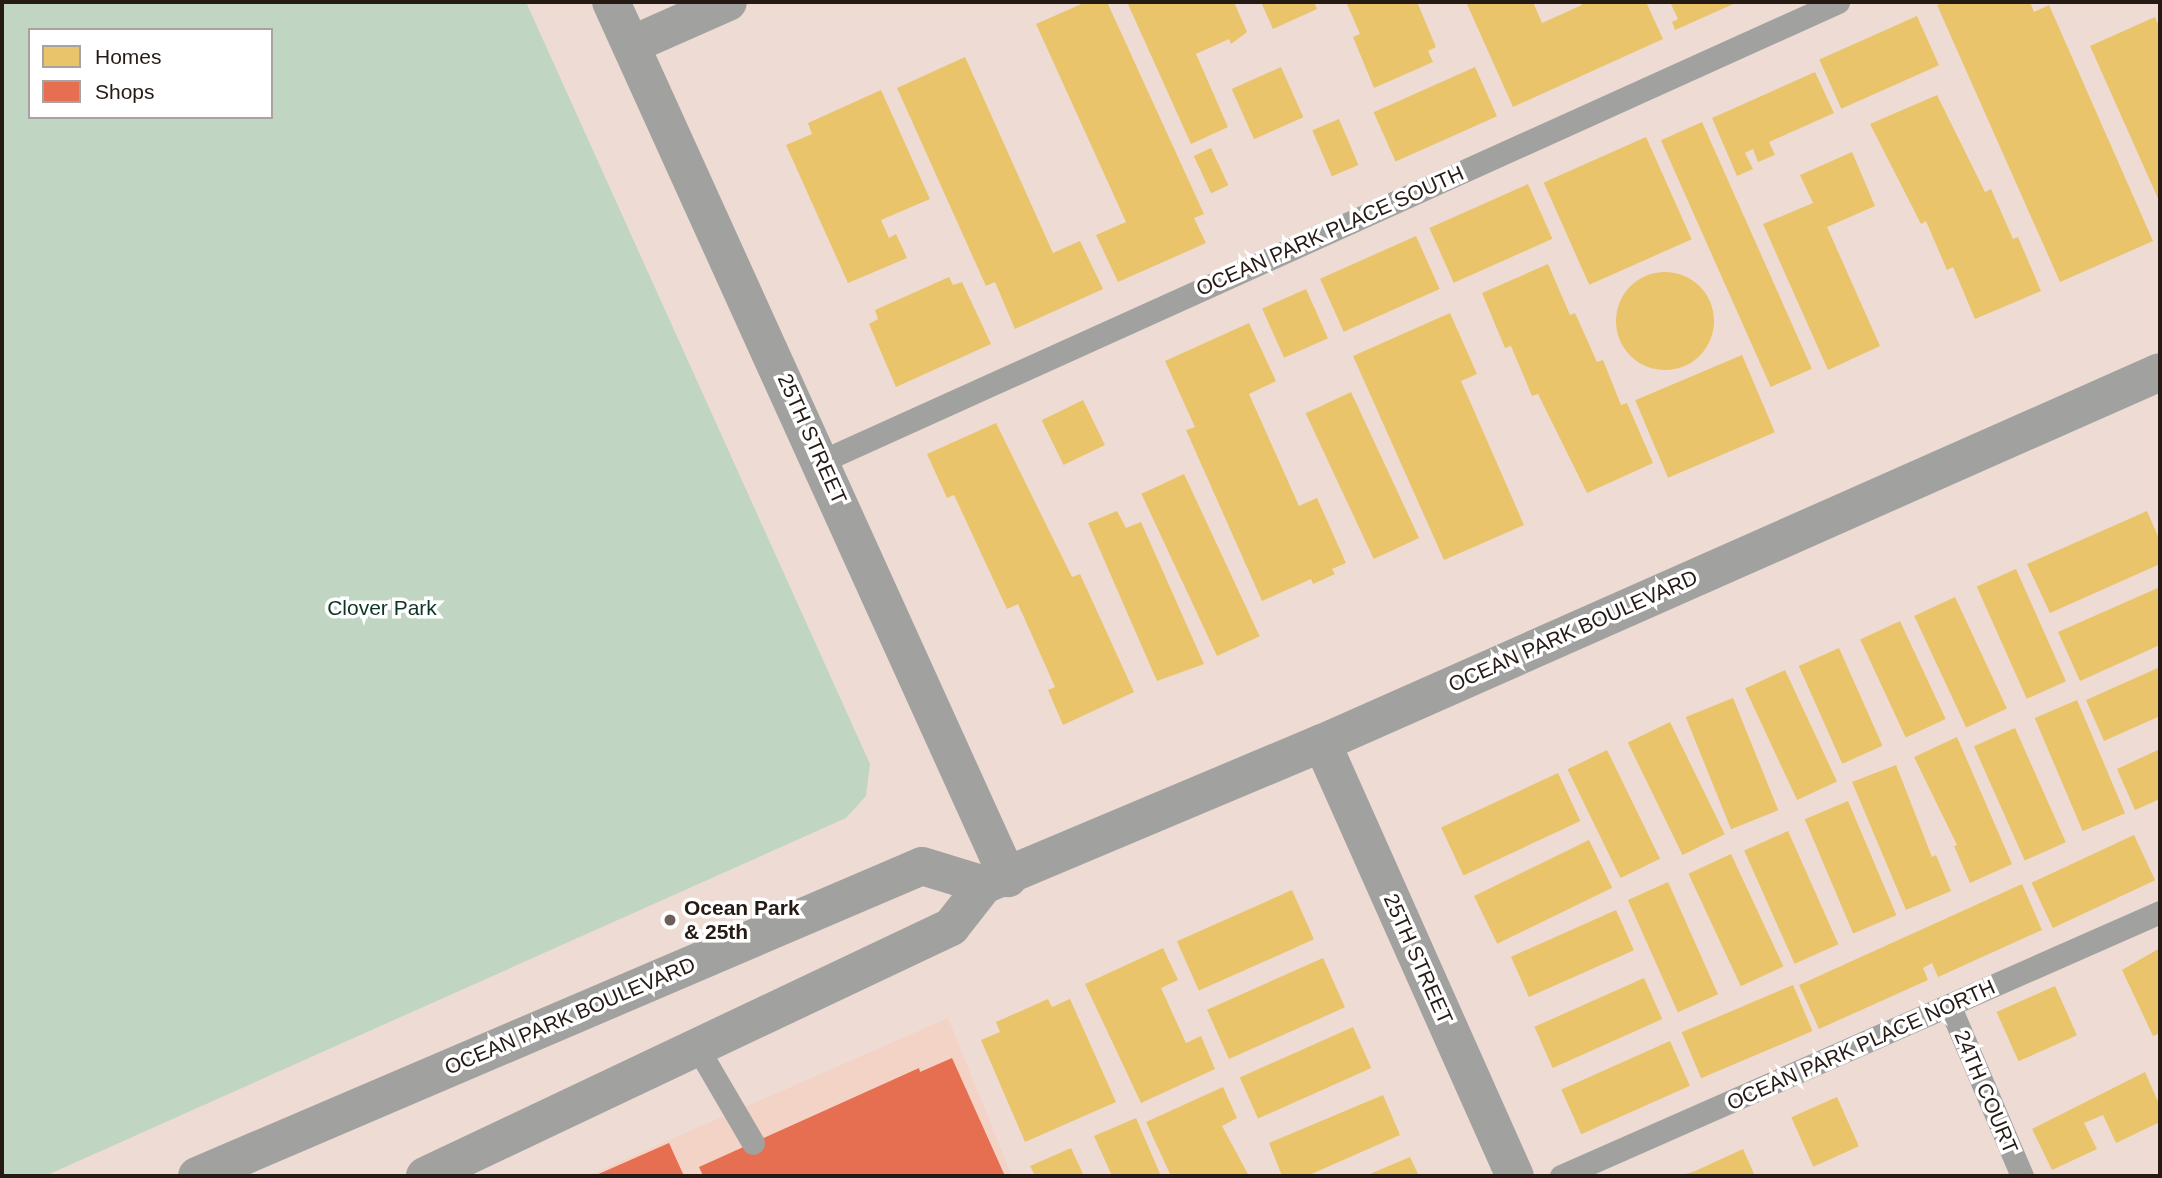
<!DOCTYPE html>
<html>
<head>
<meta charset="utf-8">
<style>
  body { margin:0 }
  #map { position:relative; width:2162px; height:1178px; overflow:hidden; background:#eedcd4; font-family:Helvetica,sans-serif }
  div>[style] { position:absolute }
  .built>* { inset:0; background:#f2d3c6 }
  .green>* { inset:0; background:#c0d5c2 }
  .homes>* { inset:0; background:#e9c46a; transform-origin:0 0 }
  .round { border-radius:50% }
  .shops>* { inset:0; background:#e76f51 }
  .service>* { height:23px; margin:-11.5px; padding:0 11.5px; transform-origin:11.5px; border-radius:11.5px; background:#a1a2a0 }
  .minor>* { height:38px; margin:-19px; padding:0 19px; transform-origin:19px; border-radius:19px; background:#a1a2a0 }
  .tertiary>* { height:38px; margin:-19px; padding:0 19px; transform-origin:19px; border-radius:19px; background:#a1a2a0 }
  .dots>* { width:19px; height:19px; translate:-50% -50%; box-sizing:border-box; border:4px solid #fff; border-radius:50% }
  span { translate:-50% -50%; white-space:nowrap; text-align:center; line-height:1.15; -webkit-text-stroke:7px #fff; paint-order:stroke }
  .street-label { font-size:21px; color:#261a15 }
  .park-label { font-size:21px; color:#0d3524 }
  .poi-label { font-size:21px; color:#261a15; font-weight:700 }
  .left { translate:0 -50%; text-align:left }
  .frame { position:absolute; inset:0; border:4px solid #261a15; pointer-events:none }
  .legend { position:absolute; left:28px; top:28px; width:245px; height:91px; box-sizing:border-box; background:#fff; border:2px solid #a8a3a1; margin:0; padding:9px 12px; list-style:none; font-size:21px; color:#261a15 }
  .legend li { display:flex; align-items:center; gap:14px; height:35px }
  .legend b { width:35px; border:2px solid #a8a3a1 }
</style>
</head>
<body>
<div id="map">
  <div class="built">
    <i style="clip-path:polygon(948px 1018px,1012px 1176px,587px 1176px)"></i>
  </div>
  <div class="green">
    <i style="clip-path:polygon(evenodd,2px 2px,526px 2px,870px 764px,866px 796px,846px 818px,45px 1176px,2px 1176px,2px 2px,30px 30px,271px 30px,271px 117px,30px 117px,30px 30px)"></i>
  </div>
  <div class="homes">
    <i style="clip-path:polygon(1086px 2px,1107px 2px,1204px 214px,1194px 218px,1206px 243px,1118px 282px,1096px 235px,1126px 222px,1036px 24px)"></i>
    <i style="clip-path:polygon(1127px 2px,1234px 2px,1247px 32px,1231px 44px,1229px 39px,1196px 54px,1228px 127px,1191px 144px)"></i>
    <i style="clip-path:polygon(1261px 2px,1314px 2px,1317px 9px,1273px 29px)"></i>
    <i style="clip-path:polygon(1346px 2px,1417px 2px,1436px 47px,1428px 51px,1433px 62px,1374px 88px,1353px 37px,1360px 34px)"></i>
    <i style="clip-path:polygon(1466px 2px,1533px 2px,1542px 23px,1582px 5px,1581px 2px,1646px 2px,1663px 39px,1513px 107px)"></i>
    <i style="clip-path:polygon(1670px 2px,1738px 2px,1675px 30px,1672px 22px,1678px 19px)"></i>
    <i style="clip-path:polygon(1944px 2px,2030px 2px,2034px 12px,2049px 5px,2153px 241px,2060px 282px,1937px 5px)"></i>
    <i style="left:1917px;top:16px;width:54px;height:107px;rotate:66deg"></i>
    <i style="clip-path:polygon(2155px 17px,2160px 28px,2160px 203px,2090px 46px)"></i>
    <i style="clip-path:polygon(965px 57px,1053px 253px,1080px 241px,1103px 289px,1015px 329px,995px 282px,986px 286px,897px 88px)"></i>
    <i style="left:1281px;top:67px;width:55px;height:54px;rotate:66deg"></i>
    <i style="left:1475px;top:67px;width:54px;height:111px;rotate:66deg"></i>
    <i style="clip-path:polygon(1815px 72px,1834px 113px,1769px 142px,1775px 155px,1758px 162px,1753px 149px,1745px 153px,1753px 169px,1737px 176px,1712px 118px)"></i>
    <i style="clip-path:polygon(881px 90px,930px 199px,881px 220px,889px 238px,896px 234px,907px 258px,848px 283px,786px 145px,812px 134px,808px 123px)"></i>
    <i style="clip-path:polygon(1937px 95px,1985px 192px,1991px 189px,2013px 239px,2018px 237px,2041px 291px,1975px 319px,1953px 267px,1947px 270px,1926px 221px,1921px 224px,1870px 124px)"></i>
    <i style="left:1339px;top:119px;width:50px;height:29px;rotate:67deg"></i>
    <i style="left:1702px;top:122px;width:270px;height:45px;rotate:66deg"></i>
    <i style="left:1646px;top:137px;width:112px;height:112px;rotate:66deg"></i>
    <i style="left:1211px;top:148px;width:41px;height:19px;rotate:65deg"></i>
    <i style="clip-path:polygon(1852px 152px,1875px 206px,1827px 227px,1880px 346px,1828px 370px,1763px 224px,1813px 203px,1800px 175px)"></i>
    <i style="left:1528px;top:184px;width:60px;height:108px;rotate:66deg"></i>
    <i style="left:1416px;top:236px;width:58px;height:105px;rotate:66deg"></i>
    <i style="clip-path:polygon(1548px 264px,1570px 315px,1575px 313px,1597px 362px,1603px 360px,1621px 405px,1627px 403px,1653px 463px,1587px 493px,1538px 394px,1532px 396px,1511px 346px,1505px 348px,1482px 293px)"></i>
    <i class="round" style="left:1616px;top:272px;width:98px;height:98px"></i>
    <i style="clip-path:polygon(949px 277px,953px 285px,962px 282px,991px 344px,896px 387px,869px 324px,878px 319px,875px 310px)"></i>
    <i style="left:1306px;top:289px;width:54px;height:48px;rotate:66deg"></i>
    <i style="clip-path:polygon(1450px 313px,1477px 374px,1461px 381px,1524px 525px,1444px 560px,1353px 356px)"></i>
    <i style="clip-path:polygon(1249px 323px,1276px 381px,1249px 394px,1299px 506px,1317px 498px,1346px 563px,1332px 569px,1335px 574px,1313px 584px,1311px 579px,1262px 601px,1186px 430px,1195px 427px,1165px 361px)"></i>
    <i style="left:1742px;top:355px;width:84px;height:116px;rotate:67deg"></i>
    <i style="left:1351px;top:392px;width:161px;height:50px;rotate:65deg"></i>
    <i style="left:1083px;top:400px;width:50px;height:46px;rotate:64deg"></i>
    <i style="clip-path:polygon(996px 423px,1072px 577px,1080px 574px,1134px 692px,1063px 725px,1048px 690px,1055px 687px,1018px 604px,1007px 609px,954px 495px,947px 498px,927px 454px)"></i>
    <i style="left:1184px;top:474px;width:179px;height:47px;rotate:65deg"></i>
    <i style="clip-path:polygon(1117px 511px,1126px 528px,1141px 522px,1204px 664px,1157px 681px,1088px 523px)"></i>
    <i style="clip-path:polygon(2147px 511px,2160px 541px,2160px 564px,2050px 613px,2027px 564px)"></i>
    <i style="left:2016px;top:569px;width:123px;height:43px;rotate:66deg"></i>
    <i style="clip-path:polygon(2160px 587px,2160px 645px,2080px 681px,2058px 632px)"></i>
    <i style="left:1955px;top:597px;width:123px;height:45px;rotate:65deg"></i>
    <i style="left:1900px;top:621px;width:108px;height:44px;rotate:65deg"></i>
    <i style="left:1839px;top:648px;width:107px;height:44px;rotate:66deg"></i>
    <i style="clip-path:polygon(2160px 667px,2160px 716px,2104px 741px,2086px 700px)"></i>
    <i style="left:1785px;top:670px;width:123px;height:44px;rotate:65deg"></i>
    <i style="left:1733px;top:698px;width:121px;height:51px;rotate:68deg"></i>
    <i style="left:2077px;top:700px;width:123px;height:46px;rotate:67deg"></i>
    <i style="left:1670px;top:722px;width:125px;height:47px;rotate:64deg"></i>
    <i style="left:2015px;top:728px;width:125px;height:45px;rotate:66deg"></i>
    <i style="clip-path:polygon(1957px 737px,2012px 864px,1970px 883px,1954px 846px,1957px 845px,1914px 757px)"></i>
    <i style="clip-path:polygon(2160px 749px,2160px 799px,2135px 810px,2117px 769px)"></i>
    <i style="left:1607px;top:750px;width:121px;height:44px;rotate:64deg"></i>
    <i style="clip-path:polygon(1896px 765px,1932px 857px,1936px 855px,1951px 891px,1906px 910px,1852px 782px)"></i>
    <i style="left:1558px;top:773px;width:53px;height:129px;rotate:65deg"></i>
    <i style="left:1848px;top:801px;width:124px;height:47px;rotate:67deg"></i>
    <i style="left:1788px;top:831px;width:124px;height:48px;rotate:66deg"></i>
    <i style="left:2134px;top:835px;width:50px;height:113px;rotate:65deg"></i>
    <i style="left:1589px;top:840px;width:53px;height:128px;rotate:64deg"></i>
    <i style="left:1731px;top:854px;width:124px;height:47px;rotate:65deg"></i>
    <i style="left:1668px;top:882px;width:123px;height:44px;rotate:66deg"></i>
    <i style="clip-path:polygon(2022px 884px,2042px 930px,1938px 977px,1932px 963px,1923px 968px,1928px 980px,1819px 1029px,1799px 985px)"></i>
    <i style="left:1292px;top:890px;width:54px;height:126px;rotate:66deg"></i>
    <i style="left:1616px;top:910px;width:44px;height:115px;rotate:66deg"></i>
    <i style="clip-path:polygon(1163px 948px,1178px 980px,1161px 988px,1186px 1043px,1201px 1036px,1215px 1069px,1141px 1103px,1085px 984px)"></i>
    <i style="clip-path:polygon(2160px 948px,2160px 1033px,2153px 1036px,2122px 970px)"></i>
    <i style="left:1323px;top:958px;width:54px;height:127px;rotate:66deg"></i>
    <i style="left:1644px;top:978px;width:45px;height:120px;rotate:66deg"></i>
    <i style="left:1793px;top:985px;width:50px;height:121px;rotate:67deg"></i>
    <i style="left:2055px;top:986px;width:54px;height:64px;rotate:66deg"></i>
    <i style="clip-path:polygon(1048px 999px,1052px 1007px,1070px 999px,1116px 1102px,1025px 1142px,981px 1040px,1000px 1032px,996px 1022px)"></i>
    <i style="left:1353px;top:1027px;width:45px;height:124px;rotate:66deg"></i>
    <i style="left:1670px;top:1041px;width:49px;height:119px;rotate:66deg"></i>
    <i style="clip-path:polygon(2145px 1072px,2160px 1106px,2160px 1122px,2116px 1143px,2103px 1115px,2084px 1123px,2097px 1149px,2052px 1170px,2032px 1129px)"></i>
    <i style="clip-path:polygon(1223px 1087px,1237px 1118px,1222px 1126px,1249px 1176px,1171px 1176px,1146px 1122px)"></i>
    <i style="clip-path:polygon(1383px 1095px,1400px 1135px,1307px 1176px,1282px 1176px,1269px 1143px)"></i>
    <i style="left:1837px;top:1097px;width:54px;height:50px;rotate:66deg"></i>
    <i style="clip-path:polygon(1136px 1118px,1161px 1176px,1112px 1176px,1094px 1136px)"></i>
    <i style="clip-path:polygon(1071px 1148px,1084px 1176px,1035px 1176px,1030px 1166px)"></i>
    <i style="clip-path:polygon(1743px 1149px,1755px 1176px,1678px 1176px,1693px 1172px)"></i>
    <i style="clip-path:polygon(1410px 1157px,1419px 1176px,1365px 1176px)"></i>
  </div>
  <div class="shops">
    <i style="clip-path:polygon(952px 1058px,1005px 1176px,703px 1176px,699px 1167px,919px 1068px,920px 1072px)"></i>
    <i style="clip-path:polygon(669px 1143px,684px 1176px,594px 1176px)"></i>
  </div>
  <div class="service">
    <i style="left:822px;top:461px;width:1115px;rotate:-24.31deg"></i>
    <i style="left:1950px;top:1007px;width:184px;rotate:66.9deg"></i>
    <i style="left:697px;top:1047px;width:111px;rotate:59.7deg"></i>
    <i style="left:1561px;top:1176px;width:655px;rotate:-23.78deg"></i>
  </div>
  <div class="minor">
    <i style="left:611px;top:2px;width:962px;rotate:65.62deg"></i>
    <i style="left:631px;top:45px;width:106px;rotate:-23.9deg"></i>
    <i style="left:1322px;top:743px;width:474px;rotate:66deg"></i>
  </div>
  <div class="tertiary">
    <i style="left:197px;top:1176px;width:788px;rotate:-23.15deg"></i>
    <i style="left:922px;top:866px;width:65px;rotate:17deg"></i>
    <i style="left:425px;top:1176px;width:582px;rotate:-25.33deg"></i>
    <i style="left:951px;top:927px;width:53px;rotate:-51.8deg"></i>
    <i style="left:984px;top:885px;width:367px;rotate:-22.8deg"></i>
    <i style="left:1322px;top:743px;width:916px;rotate:-23.88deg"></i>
  </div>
  <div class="dots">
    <i style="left:670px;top:920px;background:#6c5e58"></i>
  </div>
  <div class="street-label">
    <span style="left:1330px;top:231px;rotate:-24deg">OCEAN PARK PLACE SOUTH</span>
    <span style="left:812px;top:439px;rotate:66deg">25TH STREET</span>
    <span style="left:1573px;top:631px;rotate:-24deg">OCEAN PARK BOULEVARD</span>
    <span style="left:1418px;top:959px;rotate:66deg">25TH STREET</span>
    <span style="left:570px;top:1016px;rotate:-23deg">OCEAN PARK BOULEVARD</span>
    <span style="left:1861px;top:1045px;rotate:-24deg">OCEAN PARK PLACE NORTH</span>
    <span style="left:1986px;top:1092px;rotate:67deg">24TH COURT</span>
  </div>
  <div class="park-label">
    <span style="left:382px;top:608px">Clover Park</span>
  </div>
  <div class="poi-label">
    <span class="left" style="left:684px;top:920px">Ocean Park<br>&amp; 25th</span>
  </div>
  <div class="frame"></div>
  <ul class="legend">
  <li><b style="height:19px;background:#e9c46a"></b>Homes</li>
  <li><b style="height:19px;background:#e76f51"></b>Shops</li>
  </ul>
</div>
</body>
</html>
